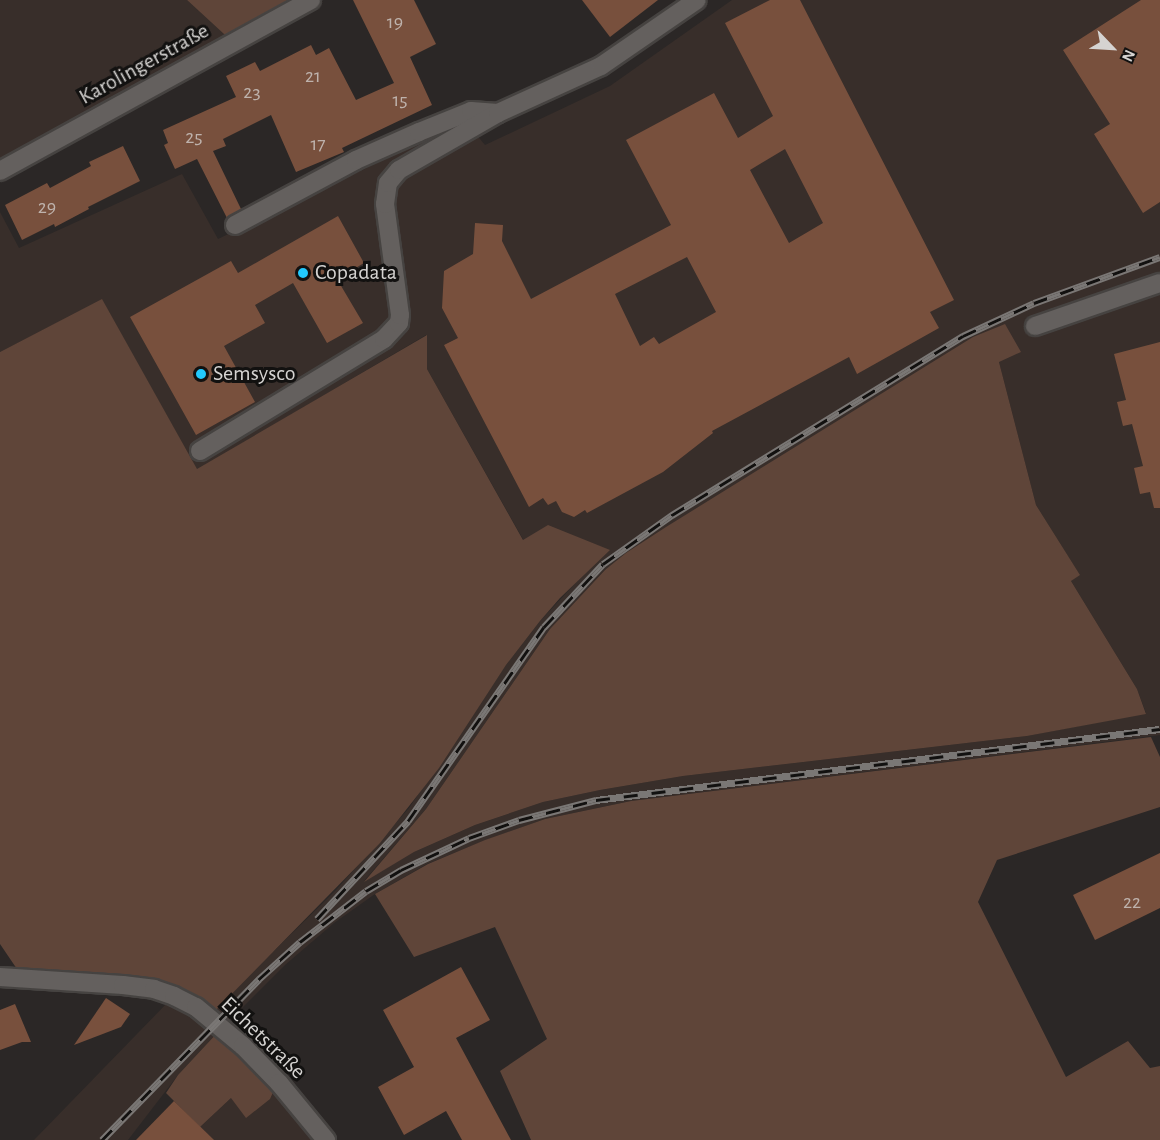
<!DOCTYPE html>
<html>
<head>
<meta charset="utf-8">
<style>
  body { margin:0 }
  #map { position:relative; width:1160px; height:1140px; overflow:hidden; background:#2b2726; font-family:"Alegreya Sans",sans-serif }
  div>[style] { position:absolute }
  .built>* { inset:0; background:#382e2a }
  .green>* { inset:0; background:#5f4539 }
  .building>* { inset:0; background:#78503d }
  .roads { filter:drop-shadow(2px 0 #464341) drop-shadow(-2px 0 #464341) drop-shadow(0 2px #464341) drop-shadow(0 -2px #464341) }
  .minor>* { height:18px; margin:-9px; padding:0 9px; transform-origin:9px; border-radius:9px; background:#64605e }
  .rail>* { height:7px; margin-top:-3.5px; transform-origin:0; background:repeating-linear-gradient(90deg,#121110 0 14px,#7a7775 0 28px); box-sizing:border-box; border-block:2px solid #7a7775 }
  .dots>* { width:16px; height:16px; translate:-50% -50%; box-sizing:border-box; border:3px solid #121110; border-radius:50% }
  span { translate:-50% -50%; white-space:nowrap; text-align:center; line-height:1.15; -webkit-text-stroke:6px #121110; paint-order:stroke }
  .number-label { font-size:20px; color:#beb2ac }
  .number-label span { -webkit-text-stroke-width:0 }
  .street-label { font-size:22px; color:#d5d3d1 }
  .poi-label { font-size:22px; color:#d5d3d1 }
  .left { translate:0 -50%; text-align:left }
  .north { position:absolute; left:1082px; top:18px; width:60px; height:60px; -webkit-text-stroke:4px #121110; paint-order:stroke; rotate:115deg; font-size:16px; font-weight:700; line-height:24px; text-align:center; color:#d5d3d1 }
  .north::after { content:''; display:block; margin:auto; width:21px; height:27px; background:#d5d3d1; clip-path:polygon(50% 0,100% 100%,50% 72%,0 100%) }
</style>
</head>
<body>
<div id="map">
  <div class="built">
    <i style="clip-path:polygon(0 0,187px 0,225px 35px,0 161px)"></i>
    <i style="clip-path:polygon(evenodd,732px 0,1160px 0,1160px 735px,631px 801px,545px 819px,486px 840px,427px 864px,375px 894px,334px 923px,285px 965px,218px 1032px,178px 1075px,128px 1140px,34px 1140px,169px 1001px,274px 951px,336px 890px,409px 808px,506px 665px,540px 621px,581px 577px,524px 541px,427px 369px,426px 335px,197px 470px,102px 300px,0 352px,0 212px,19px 248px,182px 174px,218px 239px,465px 121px,485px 145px,610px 86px,732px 0,1005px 325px,999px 362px,1036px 505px,1079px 574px,1071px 581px,1137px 689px,1146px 713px,1027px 736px,683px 776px,600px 790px,543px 802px,475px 825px,414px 852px,364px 881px,426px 809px,550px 629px,605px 570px,1005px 325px)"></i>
    <i style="clip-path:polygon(274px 1090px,315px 1140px,186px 1140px,231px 1098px)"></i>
  </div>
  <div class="green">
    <i style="clip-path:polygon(187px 0,290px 0,225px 35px)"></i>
    <i style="clip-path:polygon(102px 299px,197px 469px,427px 335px,427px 369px,523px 540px,548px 525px,610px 550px,560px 598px,540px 621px,506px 665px,439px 768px,380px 843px,215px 1011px,172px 985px,136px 978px,19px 972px,0 944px,0 352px)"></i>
    <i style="clip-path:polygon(1005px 324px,1021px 352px,999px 362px,1036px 505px,1080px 575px,1071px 581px,1137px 689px,1146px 714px,1027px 736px,683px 776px,600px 790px,543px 802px,475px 825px,414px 852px,364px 882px,426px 809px,550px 629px,605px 570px,626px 553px,666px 527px,973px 337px)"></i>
    <i style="clip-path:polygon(1151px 737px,1160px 757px,1160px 807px,997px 860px,978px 902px,1066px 1077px,1128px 1041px,1150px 1068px,1160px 1066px,1160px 1140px,531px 1140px,500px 1071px,547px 1039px,495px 927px,414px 957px,375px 894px,428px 864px,485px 840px,545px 819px,631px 801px)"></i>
    <i style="clip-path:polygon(218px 1032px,274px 1090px,270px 1099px,246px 1118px,231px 1098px,200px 1127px,166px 1093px,178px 1075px)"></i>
  </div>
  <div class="building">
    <i style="clip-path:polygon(353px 0,414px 0,436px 44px,410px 57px,432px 105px,342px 148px,344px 152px,296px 172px,271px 115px,223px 139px,226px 146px,213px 151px,241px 209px,227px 218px,197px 159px,175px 169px,164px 145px,168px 143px,163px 130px,236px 97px,226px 76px,255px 62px,260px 71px,311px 45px,316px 55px,329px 48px,356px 100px,394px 83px)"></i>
    <i style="clip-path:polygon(582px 0,658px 0,610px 37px)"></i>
    <i style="clip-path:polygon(evenodd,770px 0,800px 0,954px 300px,930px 312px,939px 328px,857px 374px,849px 357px,712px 431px,713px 433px,663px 472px,587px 513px,585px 510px,574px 517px,562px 512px,556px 501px,548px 505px,543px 498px,529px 507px,444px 345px,458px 338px,442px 308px,444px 271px,473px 254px,475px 223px,503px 225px,502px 241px,531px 299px,671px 225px,626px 140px,714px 93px,738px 138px,773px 116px,725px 23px,770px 0,785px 149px,823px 223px,789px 243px,750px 170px,785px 149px,770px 0,687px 257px,716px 312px,659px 344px,654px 337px,640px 346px,615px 294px,687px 257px)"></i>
    <i style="clip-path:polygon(1141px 0,1160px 0,1160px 202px,1143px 213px,1094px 134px,1110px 124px,1063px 50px)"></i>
    <i style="clip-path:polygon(123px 146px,140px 181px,88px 207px,89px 209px,55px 227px,54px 224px,22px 240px,5px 205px,47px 183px,50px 188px,91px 166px,89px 162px)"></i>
    <i style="clip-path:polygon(338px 216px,364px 263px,337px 279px,363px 323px,327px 343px,293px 283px,255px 305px,265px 323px,224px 346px,255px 402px,196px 435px,130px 317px,231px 261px,238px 273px)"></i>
    <i style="clip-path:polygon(1160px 342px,1160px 508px,1154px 508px,1150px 492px,1140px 494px,1134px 468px,1143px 466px,1132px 424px,1123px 426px,1117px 402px,1126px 400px,1114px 354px)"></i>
    <i style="clip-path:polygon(1160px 853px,1160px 908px,1095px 940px,1073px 895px)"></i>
    <i style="clip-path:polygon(461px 967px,490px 1020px,456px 1038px,511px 1140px,462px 1140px,446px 1111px,404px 1135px,378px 1087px,414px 1067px,383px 1010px)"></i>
    <i style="clip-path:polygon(106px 998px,130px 1014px,121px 1027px,74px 1045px)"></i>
    <i style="clip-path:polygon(15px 1004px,31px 1042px,22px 1042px,0 1050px,0 1010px)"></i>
    <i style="clip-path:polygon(174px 1101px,214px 1140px,136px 1140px)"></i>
  </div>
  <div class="roads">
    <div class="minor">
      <i style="left:0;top:171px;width:355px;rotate:-28.8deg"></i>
      <i style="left:235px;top:225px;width:137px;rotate:-28.2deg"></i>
      <i style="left:356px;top:160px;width:69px;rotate:-24deg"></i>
      <i style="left:419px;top:132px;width:56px;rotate:-22deg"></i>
      <i style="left:471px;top:111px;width:27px;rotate:4deg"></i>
      <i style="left:1035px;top:326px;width:132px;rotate:-19deg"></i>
      <i style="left:200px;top:451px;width:215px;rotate:-31.3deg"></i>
      <i style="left:384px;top:339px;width:22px;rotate:-47deg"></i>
      <i style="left:399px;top:323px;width:8px;rotate:-83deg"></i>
      <i style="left:400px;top:315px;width:112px;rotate:-97.7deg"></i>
      <i style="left:385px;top:204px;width:21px;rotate:-82deg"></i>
      <i style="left:388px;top:183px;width:17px;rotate:-50deg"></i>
      <i style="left:399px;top:170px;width:114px;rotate:-29.9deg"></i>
      <i style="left:498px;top:113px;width:113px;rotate:-24.5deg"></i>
      <i style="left:601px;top:66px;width:116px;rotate:-34.5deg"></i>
      <i style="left:0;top:977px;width:123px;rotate:3.7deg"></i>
      <i style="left:123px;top:985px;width:31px;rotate:7deg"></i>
      <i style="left:154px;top:989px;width:21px;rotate:19deg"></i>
      <i style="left:174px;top:996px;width:25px;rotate:27deg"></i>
      <i style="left:196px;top:1007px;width:61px;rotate:39.7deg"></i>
      <i style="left:243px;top:1046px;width:52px;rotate:45.8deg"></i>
      <i style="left:279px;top:1083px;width:74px;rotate:50.5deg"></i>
    </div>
  </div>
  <div class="rail">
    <i style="left:317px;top:919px;width:134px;rotate:-47.1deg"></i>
    <i style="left:408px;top:821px;width:237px;rotate:-55deg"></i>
    <i style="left:544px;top:627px;width:86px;rotate:-46.9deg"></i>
    <i style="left:603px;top:564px;width:85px;rotate:-35.4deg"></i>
    <i style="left:672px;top:515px;width:342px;rotate:-31.6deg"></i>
    <i style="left:963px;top:336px;width:78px;rotate:-24.9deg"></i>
    <i style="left:1034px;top:303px;width:134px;rotate:-20.1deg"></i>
    <i style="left:102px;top:1140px;width:225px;rotate:-45.7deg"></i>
    <i style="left:259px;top:979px;width:55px;rotate:-42.1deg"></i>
    <i style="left:300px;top:942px;width:83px;rotate:-37.7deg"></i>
    <i style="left:366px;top:891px;width:41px;rotate:-31deg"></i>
    <i style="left:401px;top:870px;width:75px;rotate:-25.2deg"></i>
    <i style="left:469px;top:838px;width:53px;rotate:-19.8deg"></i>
    <i style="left:519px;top:820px;width:80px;rotate:-14.6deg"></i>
    <i style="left:596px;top:800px;width:568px;rotate:-7.18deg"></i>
  </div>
  <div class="dots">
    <i style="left:303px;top:273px;background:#22c9fd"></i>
    <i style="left:201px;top:374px;background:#22c9fd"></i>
  </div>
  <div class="number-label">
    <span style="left:395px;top:22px">19</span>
    <span style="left:313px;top:76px">21</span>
    <span style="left:252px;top:92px">23</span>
    <span style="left:400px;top:100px">15</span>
    <span style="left:194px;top:137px">25</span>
    <span style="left:318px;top:144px">17</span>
    <span style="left:47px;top:207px">29</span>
    <span style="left:1132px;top:902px">22</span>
  </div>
  <div class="street-label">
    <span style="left:144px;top:64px;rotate:-29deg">Karolingerstraße</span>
    <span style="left:263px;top:1038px;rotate:44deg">Eichetstraße</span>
  </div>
  <div class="poi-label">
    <span class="left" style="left:315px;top:273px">Copadata</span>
    <span class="left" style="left:213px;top:374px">Semsysco</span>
  </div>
  <div class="north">N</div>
</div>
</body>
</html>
